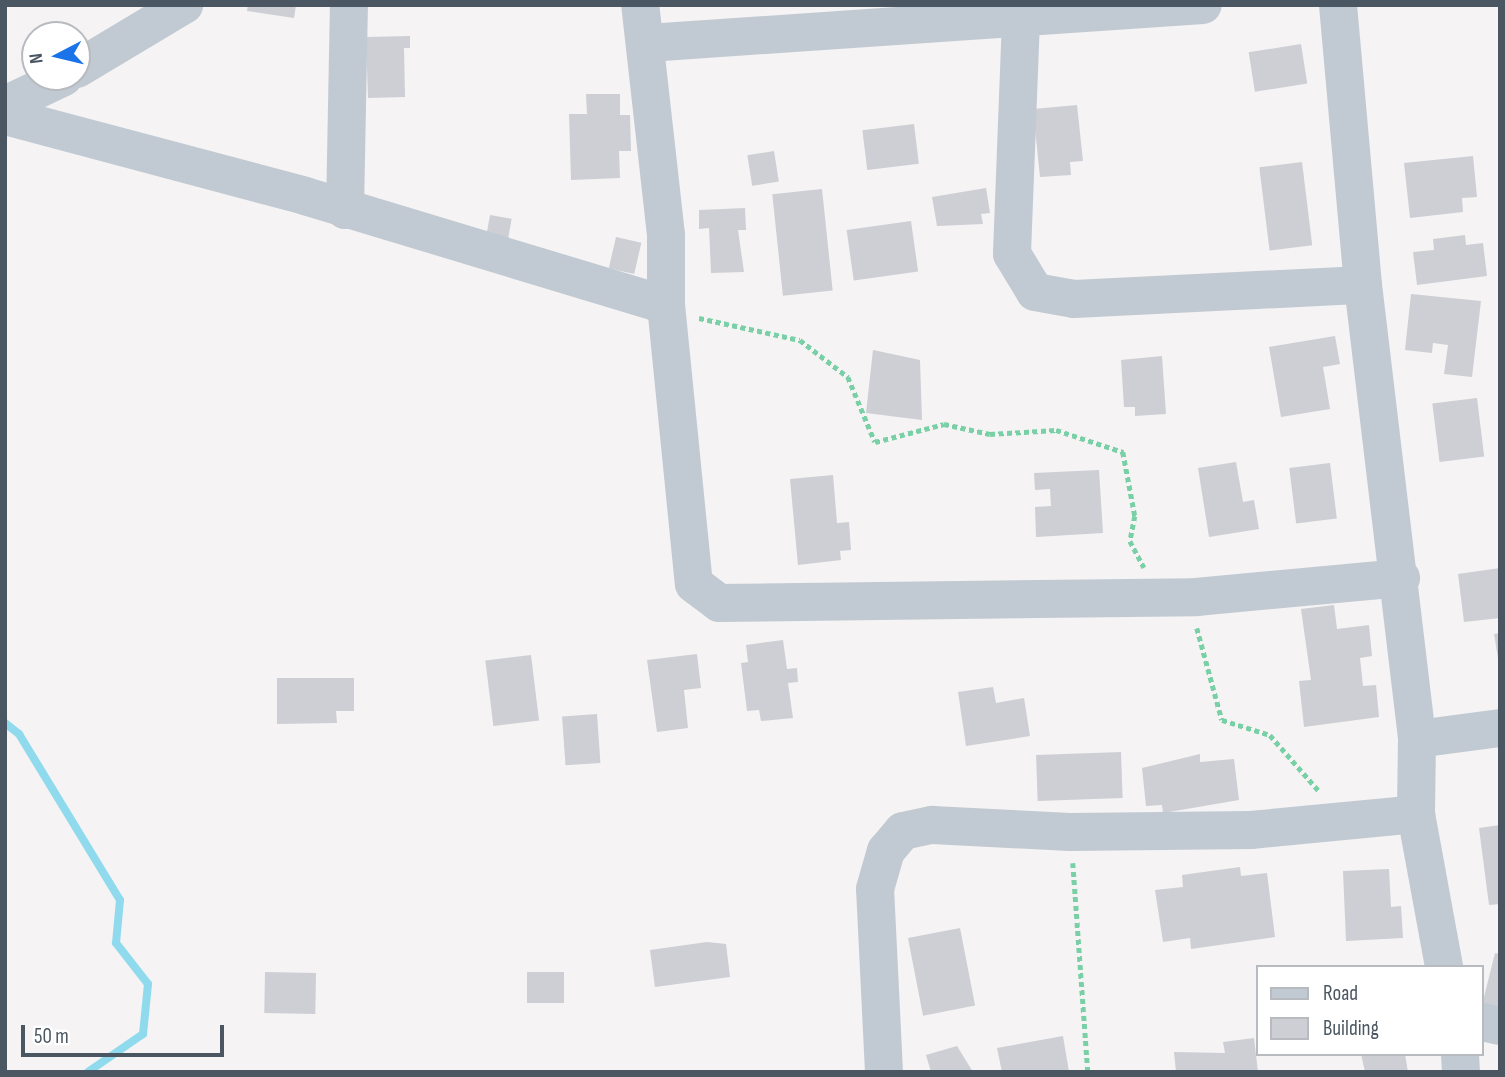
<!DOCTYPE html>
<html>
<head>
<meta charset="utf-8">
<style>
  body { margin:0 }
  #map { position:relative; width:1505px; height:1077px; overflow:hidden; background:#f5f3f3; font-family:"Sofia Sans Condensed",sans-serif }
  div>[style] { position:absolute }
  .stream>* { height:8px; margin:-4px; padding:0 4px; transform-origin:4px; border-radius:4px; background:#90daee }
  .building>* { inset:0; background:#cdcfd5; transform-origin:0 0 }
  .path>* { height:4.5px; margin-top:-2.25px; transform-origin:0; background:repeating-linear-gradient(90deg,#7ad0a6 0 5px,transparent 0 8.5px) }
  .minor>* { height:38px; margin:-19px; padding:0 19px; transform-origin:19px; border-radius:19px; background:#c1cad2 }
  span { translate:-50% -50%; white-space:nowrap; text-align:center; line-height:1.15; -webkit-text-stroke:5px #fff; paint-order:stroke }
  .frame { position:absolute; inset:0; border:7px solid #4a5661; pointer-events:none }
  .legend { position:absolute; left:1256px; top:965px; width:228px; height:91px; box-sizing:border-box; background:#fff; border:2px solid #b7bbc0; margin:0; padding:9px 12px; list-style:none; font-size:21px; color:#4a5661 }
  .legend li { display:flex; align-items:center; gap:14px; height:35px }
  .legend b { width:35px; border:2px solid #b7bbc0 }
  .north { position:absolute; left:21px; top:21px; width:70px; height:70px; box-sizing:border-box; background:#fff; border:2px solid #b7bbc0; border-radius:50%; rotate:263deg; font-size:19px; font-weight:700; line-height:28px; text-align:center; color:#4a5661 }
  .north::after { content:''; display:block; margin:auto; width:24px; height:32px; background:#1a73e8; clip-path:polygon(50% 0,100% 100%,50% 72%,0 100%) }
  .scale { position:absolute; left:21px; top:1025px; width:203px; height:32px; box-sizing:border-box; border:4px solid #4a5661; border-top:0; padding-left:9px; font-size:21px; line-height:24px; white-space:nowrap; color:#4a5661; -webkit-text-stroke:5px #fff; paint-order:stroke }
</style>
</head>
<body>
<div id="map">
  <div class="stream">
    <i style="left:5px;top:723px;width:18px;rotate:38deg"></i>
    <i style="left:19px;top:734px;width:194px;rotate:58.7deg"></i>
    <i style="left:120px;top:900px;width:43px;rotate:95.3deg"></i>
    <i style="left:116px;top:943px;width:52px;rotate:52deg"></i>
    <i style="left:148px;top:984px;width:50px;rotate:95.7deg"></i>
    <i style="left:143px;top:1034px;width:67px;rotate:145.4deg"></i>
  </div>
  <div class="building">
    <i style="clip-path:polygon(248px 5px,296px 5px,294px 18px,247px 11px)"></i>
    <i style="clip-path:polygon(410px 36px,410px 48px,404px 48px,405px 97px,368px 98px,366px 37px)"></i>
    <i style="left:1301px;top:44px;width:40px;height:53px;rotate:81deg"></i>
    <i style="clip-path:polygon(586px 94px,620px 94px,620px 115px,630px 115px,631px 151px,619px 151px,620px 178px,571px 180px,569px 114px,587px 114px)"></i>
    <i style="clip-path:polygon(1077px 105px,1083px 161px,1070px 162px,1071px 175px,1040px 177px,1033px 109px)"></i>
    <i style="left:914px;top:124px;width:40px;height:52px;rotate:83deg"></i>
    <i style="left:774px;top:151px;width:31px;height:27px;rotate:81deg"></i>
    <i style="clip-path:polygon(1473px 156px,1477px 197px,1462px 198px,1463px 212px,1410px 218px,1404px 163px)"></i>
    <i style="left:1302px;top:162px;width:84px;height:43px;rotate:83deg"></i>
    <i style="clip-path:polygon(986px 188px,990px 213px,981px 214px,983px 224px,937px 226px,932px 197px)"></i>
    <i style="left:822px;top:189px;width:102px;height:50px;rotate:84deg"></i>
    <i style="clip-path:polygon(745px 208px,746px 230px,738px 230px,744px 272px,711px 273px,709px 228px,699px 229px,699px 210px)"></i>
    <i style="left:490px;top:215px;width:22px;height:27px;rotate:10deg"></i>
    <i style="left:911px;top:221px;width:51px;height:65px;rotate:82deg"></i>
    <i style="clip-path:polygon(1465px 235px,1466px 245px,1483px 243px,1487px 276px,1417px 285px,1413px 252px,1434px 250px,1433px 239px)"></i>
    <i style="left:616px;top:237px;width:26px;height:32px;rotate:13deg"></i>
    <i style="clip-path:polygon(1411px 294px,1481px 301px,1472px 377px,1444px 374px,1448px 345px,1433px 343px,1432px 353px,1405px 350px)"></i>
    <i style="clip-path:polygon(1335px 336px,1340px 364px,1323px 367px,1330px 409px,1281px 417px,1269px 347px)"></i>
    <i style="clip-path:polygon(873px 350px,920px 360px,922px 420px,866px 413px)"></i>
    <i style="clip-path:polygon(1162px 356px,1166px 414px,1135px 416px,1135px 407px,1124px 407px,1121px 360px)"></i>
    <i style="left:1477px;top:398px;width:59px;height:45px;rotate:83deg"></i>
    <i style="clip-path:polygon(1236px 462px,1243px 502px,1254px 500px,1259px 529px,1209px 537px,1198px 468px)"></i>
    <i style="left:1330px;top:463px;width:56px;height:41px;rotate:83deg"></i>
    <i style="clip-path:polygon(1099px 470px,1103px 533px,1036px 537px,1035px 507px,1051px 506px,1050px 489px,1035px 490px,1034px 473px)"></i>
    <i style="clip-path:polygon(833px 475px,837px 523px,849px 522px,851px 550px,840px 551px,841px 560px,798px 565px,790px 479px)"></i>
    <i style="clip-path:polygon(1500px 568px,1500px 618px,1464px 622px,1458px 574px)"></i>
    <i style="clip-path:polygon(1334px 605px,1337px 629px,1369px 625px,1372px 656px,1360px 658px,1363px 686px,1376px 685px,1379px 717px,1304px 727px,1299px 681px,1311px 680px,1301px 609px)"></i>
    <i style="clip-path:polygon(1500px 633px,1500px 658px,1498px 658px,1494px 634px)"></i>
    <i style="clip-path:polygon(783px 640px,787px 669px,797px 668px,798px 682px,788px 683px,793px 718px,761px 721px,759px 710px,747px 711px,741px 663px,748px 662px,746px 645px)"></i>
    <i style="clip-path:polygon(697px 654px,701px 688px,684px 690px,688px 728px,657px 732px,647px 660px)"></i>
    <i style="left:531px;top:655px;width:66px;height:46px;rotate:83deg"></i>
    <i style="clip-path:polygon(277px 678px,354px 678px,354px 711px,336px 711px,337px 723px,277px 724px)"></i>
    <i style="clip-path:polygon(993px 687px,996px 703px,1024px 698px,1030px 736px,966px 746px,958px 692px)"></i>
    <i style="left:597px;top:714px;width:49px;height:35px;rotate:86deg"></i>
    <i style="left:1121px;top:752px;width:46px;height:85px;rotate:88deg"></i>
    <i style="clip-path:polygon(1200px 754px,1200px 762px,1234px 759px,1239px 800px,1163px 813px,1162px 805px,1146px 806px,1142px 768px)"></i>
    <i style="clip-path:polygon(1500px 825px,1500px 904px,1489px 905px,1479px 828px)"></i>
    <i style="clip-path:polygon(1240px 867px,1241px 876px,1267px 873px,1275px 937px,1191px 949px,1190px 938px,1163px 942px,1155px 890px,1183px 887px,1182px 875px)"></i>
    <i style="clip-path:polygon(1389px 869px,1391px 907px,1401px 906px,1403px 938px,1346px 941px,1343px 871px)"></i>
    <i style="left:960px;top:928px;width:79px;height:53px;rotate:79deg"></i>
    <i style="clip-path:polygon(707px 942px,726px 944px,730px 977px,655px 987px,650px 950px)"></i>
    <i style="clip-path:polygon(1495px 953px,1500px 954px,1500px 1009px,1482px 1005px)"></i>
    <i style="left:265px;top:972px;width:51px;height:41px;rotate:1deg"></i>
    <i style="left:527px;top:972px;width:37px;height:31px"></i>
    <i style="clip-path:polygon(1063px 1036px,1069px 1072px,1002px 1072px,997px 1048px)"></i>
    <i style="clip-path:polygon(1254px 1038px,1258px 1072px,1176px 1072px,1174px 1052px,1225px 1053px,1223px 1042px)"></i>
    <i style="clip-path:polygon(957px 1046px,973px 1072px,931px 1072px,926px 1055px)"></i>
    <i style="clip-path:polygon(1361px 1054px,1405px 1054px,1408px 1072px,1365px 1072px)"></i>
  </div>
  <div class="path">
    <i style="left:699px;top:318px;width:103px;rotate:12.3deg"></i>
    <i style="left:800px;top:340px;width:61px;rotate:37.6deg"></i>
    <i style="left:848px;top:377px;width:70px;rotate:67.4deg"></i>
    <i style="left:875px;top:442px;width:71px;rotate:-14.6deg"></i>
    <i style="left:944px;top:424px;width:47px;rotate:12.3deg"></i>
    <i style="left:990px;top:434px;width:66px;rotate:-3.5deg"></i>
    <i style="left:1056px;top:430px;width:71px;rotate:18.2deg"></i>
    <i style="left:1123px;top:452px;width:65px;rotate:79.4deg"></i>
    <i style="left:1135px;top:516px;width:25px;rotate:101deg"></i>
    <i style="left:1130px;top:541px;width:30px;rotate:62deg"></i>
    <i style="left:1197px;top:628px;width:95px;rotate:74.8deg"></i>
    <i style="left:1222px;top:720px;width:50px;rotate:17.4deg"></i>
    <i style="left:1270px;top:735px;width:74px;rotate:48.8deg"></i>
    <i style="left:1073px;top:863px;width:210px;rotate:85.9deg"></i>
  </div>
  <div class="minor">
    <i style="left:1338px;top:5px;width:281px;rotate:84.9deg"></i>
    <i style="left:1363px;top:285px;width:457px;rotate:83.2deg"></i>
    <i style="left:1417px;top:739px;width:75px;rotate:90.8deg"></i>
    <i style="left:1416px;top:814px;width:156px;rotate:79.6deg"></i>
    <i style="left:1021px;top:19px;width:235px;rotate:92.2deg"></i>
    <i style="left:1012px;top:254px;width:44px;rotate:58.8deg"></i>
    <i style="left:1035px;top:292px;width:40px;rotate:10deg"></i>
    <i style="left:1074px;top:299px;width:289px;rotate:-2.8deg"></i>
    <i style="left:648px;top:43px;width:556px;rotate:-3.92deg"></i>
    <i style="left:77px;top:69px;width:125px;rotate:-30.9deg"></i>
    <i style="left:5px;top:105px;width:65px;rotate:-25.4deg"></i>
    <i style="left:5px;top:116px;width:310px;rotate:14.9deg"></i>
    <i style="left:305px;top:196px;width:377px;rotate:16.8deg"></i>
    <i style="left:666px;top:305px;width:70px;rotate:-90deg"></i>
    <i style="left:666px;top:235px;width:231px;rotate:-96.4deg"></i>
    <i style="left:345px;top:210px;width:205px;rotate:-88.9deg"></i>
    <i style="left:666px;top:305px;width:280px;rotate:84.3deg"></i>
    <i style="left:694px;top:584px;width:31px;rotate:37deg"></i>
    <i style="left:719px;top:603px;width:477px;rotate:-0.7deg"></i>
    <i style="left:1196px;top:597px;width:206px;rotate:-5.3deg"></i>
    <i style="left:1417px;top:739px;width:84px;rotate:-7.5deg"></i>
    <i style="left:1482px;top:1022px;width:18px;rotate:13deg"></i>
    <i style="left:1460px;top:1054px;width:18px;rotate:87deg"></i>
    <i style="left:884px;top:1072px;width:183px;rotate:-92.8deg"></i>
    <i style="left:875px;top:889px;width:40px;rotate:-74deg"></i>
    <i style="left:886px;top:851px;width:26px;rotate:-50deg"></i>
    <i style="left:903px;top:831px;width:30px;rotate:-12deg"></i>
    <i style="left:932px;top:825px;width:138px;rotate:2.9deg"></i>
    <i style="left:1070px;top:832px;width:181px;rotate:-0.6deg"></i>
    <i style="left:1251px;top:830px;width:166px;rotate:-5.5deg"></i>
  </div>
  <div class="frame"></div>
  <ul class="legend">
  <li><b style="height:9px;background:#c1cad2"></b>Road</li>
  <li><b style="height:19px;background:#cdcfd5"></b>Building</li>
  </ul>
  <div class="north">N</div>
  <div class="scale">50 m</div>
</div>
</body>
</html>
